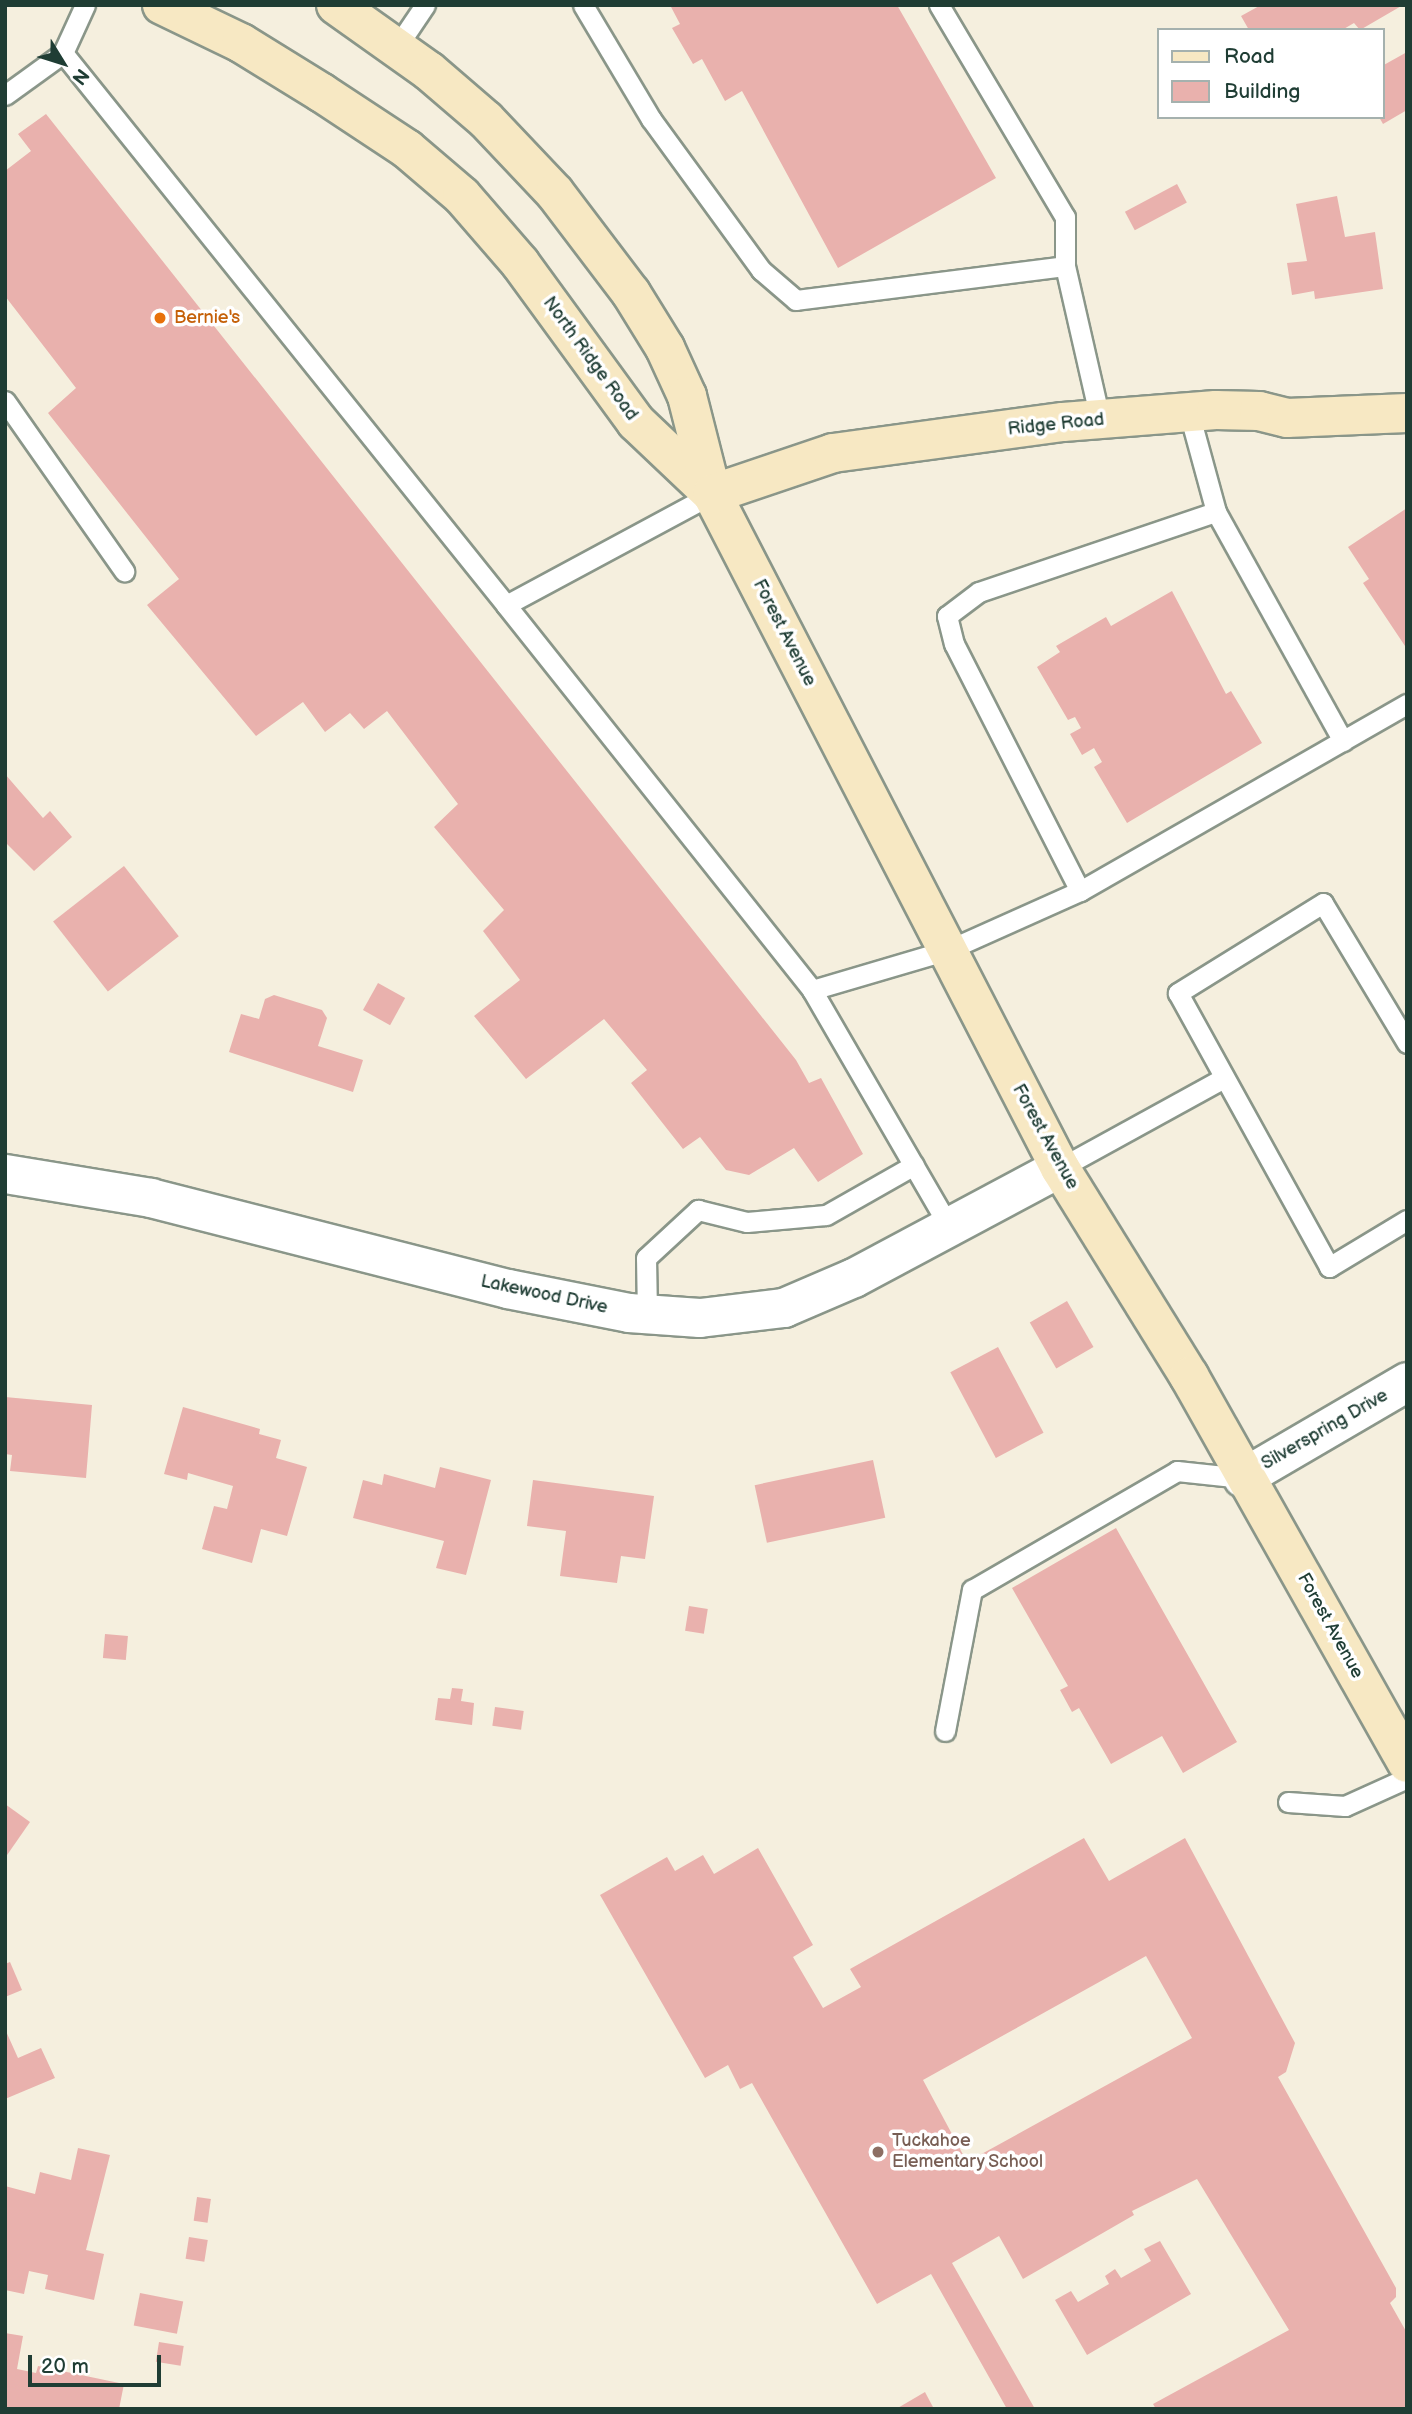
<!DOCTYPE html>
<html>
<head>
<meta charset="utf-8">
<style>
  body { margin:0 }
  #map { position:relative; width:1412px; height:2414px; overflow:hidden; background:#f5efde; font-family:"Balsamiq Sans",sans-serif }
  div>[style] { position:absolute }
  .building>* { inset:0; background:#e9b1ad; transform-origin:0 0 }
  .roads { filter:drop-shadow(2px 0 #8a9689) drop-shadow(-2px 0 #8a9689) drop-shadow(0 2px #8a9689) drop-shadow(0 -2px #8a9689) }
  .lane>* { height:19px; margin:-9.5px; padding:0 9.5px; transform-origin:9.5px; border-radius:9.5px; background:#fff }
  .street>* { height:38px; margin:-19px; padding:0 19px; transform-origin:19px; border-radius:19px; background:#fff }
  .secondary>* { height:38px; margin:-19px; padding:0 19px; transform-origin:19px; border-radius:19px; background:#f7e8c3 }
  .dots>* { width:19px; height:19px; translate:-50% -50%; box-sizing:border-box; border:4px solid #fff; border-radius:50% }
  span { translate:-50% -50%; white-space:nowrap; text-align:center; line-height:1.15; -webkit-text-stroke:7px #fff; paint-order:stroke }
  .food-label { font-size:18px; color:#c56008 }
  .left { translate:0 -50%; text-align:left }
  .street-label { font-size:18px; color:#1f3d34 }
  .education-label { font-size:18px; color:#785e54 }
  .frame { position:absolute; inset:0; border:7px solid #1f3d34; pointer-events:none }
  .legend { position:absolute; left:1157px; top:28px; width:228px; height:91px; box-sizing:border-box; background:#fff; border:2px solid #a5b1ae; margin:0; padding:9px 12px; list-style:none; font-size:21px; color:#1f3d34 }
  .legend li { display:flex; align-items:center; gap:14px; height:35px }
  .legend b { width:35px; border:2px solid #a5b1ae }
  .north { position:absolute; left:28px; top:28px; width:70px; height:70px; -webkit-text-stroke:5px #fff; paint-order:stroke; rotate:128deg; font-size:19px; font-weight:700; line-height:28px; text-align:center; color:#1f3d34 }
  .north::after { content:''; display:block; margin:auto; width:24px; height:32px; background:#1f3d34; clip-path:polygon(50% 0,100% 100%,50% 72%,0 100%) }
  .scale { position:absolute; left:28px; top:2355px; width:133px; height:32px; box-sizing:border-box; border:4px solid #1f3d34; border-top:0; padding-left:9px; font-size:21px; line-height:24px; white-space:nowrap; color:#1f3d34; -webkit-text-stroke:5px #fff; paint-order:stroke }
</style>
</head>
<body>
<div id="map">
  <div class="building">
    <i style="clip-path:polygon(670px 5px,897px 5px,996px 178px,838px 268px,742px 91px,725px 101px,702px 59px,693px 64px,672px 28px,680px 24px)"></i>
    <i style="clip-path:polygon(1261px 5px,1403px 5px,1360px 30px,1354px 23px,1342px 30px,1249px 30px,1241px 16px)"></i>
    <i style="clip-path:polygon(1407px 52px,1407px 110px,1383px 124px,1379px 117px,1382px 66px)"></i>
    <i style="clip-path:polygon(46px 114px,796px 1060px,809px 1083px,821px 1078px,863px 1154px,818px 1182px,794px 1148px,749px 1175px,726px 1170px,700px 1137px,683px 1149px,631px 1083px,647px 1070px,604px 1019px,526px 1079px,474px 1016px,520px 980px,483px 931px,504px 910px,434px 827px,458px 804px,387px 711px,364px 729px,350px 713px,325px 732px,303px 702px,256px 736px,147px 605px,179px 579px,48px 413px,76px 388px,5px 296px,5px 171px,31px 151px,18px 134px)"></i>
    <i style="left:1177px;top:184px;width:21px;height:59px;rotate:62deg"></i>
    <i style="clip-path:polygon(1337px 196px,1345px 237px,1375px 232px,1383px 289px,1315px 299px,1314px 291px,1292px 295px,1287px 263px,1307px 261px,1296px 204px)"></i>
    <i style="clip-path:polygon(1407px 508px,1407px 649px,1363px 583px,1369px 579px,1348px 547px)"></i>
    <i style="clip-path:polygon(1172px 591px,1226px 694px,1231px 691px,1262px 743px,1127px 823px,1094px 767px,1102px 762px,1094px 748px,1082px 755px,1070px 734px,1081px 728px,1075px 717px,1068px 720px,1037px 667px,1060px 652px,1056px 646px,1106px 617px,1111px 626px)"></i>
    <i style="clip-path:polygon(5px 774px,43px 818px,50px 811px,72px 837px,34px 871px,5px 842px)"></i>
    <i style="left:124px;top:866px;width:89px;height:90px;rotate:52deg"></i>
    <i style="left:378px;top:983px;width:31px;height:31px;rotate:29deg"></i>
    <i style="clip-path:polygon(274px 995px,322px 1010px,327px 1018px,318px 1046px,363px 1060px,353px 1092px,229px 1052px,241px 1014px,259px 1019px,265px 999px)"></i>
    <i style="left:1067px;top:1301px;width:53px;height:43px;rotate:60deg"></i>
    <i style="left:998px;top:1347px;width:97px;height:54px;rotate:62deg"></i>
    <i style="clip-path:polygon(5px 1397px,92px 1405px,86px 1478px,10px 1471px,12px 1455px,5px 1454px)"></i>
    <i style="clip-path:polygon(183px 1407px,260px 1429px,259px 1434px,281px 1440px,276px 1458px,307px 1467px,287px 1536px,261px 1529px,252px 1563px,202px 1549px,214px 1506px,227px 1509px,233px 1486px,188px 1473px,187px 1480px,164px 1474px)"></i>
    <i style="left:873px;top:1460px;width:59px;height:121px;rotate:78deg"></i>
    <i style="clip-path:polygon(440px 1467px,491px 1480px,466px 1575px,436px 1568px,444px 1541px,353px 1518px,363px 1480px,382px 1485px,384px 1474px,435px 1488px)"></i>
    <i style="clip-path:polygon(533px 1480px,654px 1496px,645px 1559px,621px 1556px,617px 1583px,560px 1576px,566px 1531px,527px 1526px)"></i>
    <i style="clip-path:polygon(1116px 1528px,1237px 1742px,1183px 1773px,1162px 1736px,1111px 1764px,1079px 1708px,1072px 1712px,1060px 1690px,1068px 1686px,1012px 1588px)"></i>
    <i style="left:689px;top:1606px;width:19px;height:25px;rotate:9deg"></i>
    <i style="left:105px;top:1634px;width:23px;height:24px;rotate:5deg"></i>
    <i style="clip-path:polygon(452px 1688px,463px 1689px,461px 1701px,474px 1703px,472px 1725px,435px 1720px,438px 1698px,450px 1699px)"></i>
    <i style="left:495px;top:1707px;width:29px;height:19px;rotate:8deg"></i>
    <i style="clip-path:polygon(5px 1804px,30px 1822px,5px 1858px)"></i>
    <i style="clip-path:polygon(evenodd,1084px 1838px,1109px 1881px,1185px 1838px,1295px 2043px,1286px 2072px,1278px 2077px,1396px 2288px,1396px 2297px,1390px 2303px,1407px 2333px,1407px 2409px,1156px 2409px,1153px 2404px,1289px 2330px,1197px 2179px,1132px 2211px,1134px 2215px,1023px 2279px,999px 2236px,952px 2263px,1035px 2409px,1007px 2409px,931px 2274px,877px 2304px,752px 2083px,740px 2089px,728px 2065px,705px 2078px,600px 1895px,667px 1857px,675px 1871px,703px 1855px,714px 1874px,758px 1848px,813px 1945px,793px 1957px,823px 2008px,861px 1987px,850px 1969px,1084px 1838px,1146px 1956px,1192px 2038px,967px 2162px,923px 2080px,1146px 1956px)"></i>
    <i style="clip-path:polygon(10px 1962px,22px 1990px,5px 1997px,5px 1964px)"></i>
    <i style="clip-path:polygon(5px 2029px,18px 2058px,41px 2048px,55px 2078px,5px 2099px)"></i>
    <i style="clip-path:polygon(78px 2148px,110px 2155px,86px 2250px,104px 2254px,94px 2300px,45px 2289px,48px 2275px,29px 2271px,24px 2294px,5px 2290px,5px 2186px,35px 2194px,40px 2172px,71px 2180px)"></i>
    <i style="left:197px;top:2197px;width:14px;height:24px;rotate:8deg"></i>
    <i style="left:189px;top:2237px;width:19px;height:22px;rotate:9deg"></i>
    <i style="clip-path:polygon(1160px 2241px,1191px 2294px,1087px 2355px,1055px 2300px,1071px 2291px,1078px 2302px,1109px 2284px,1105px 2276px,1115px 2269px,1121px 2278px,1151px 2261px,1144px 2249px)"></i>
    <i style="left:140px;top:2293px;width:44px;height:33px;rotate:11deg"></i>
    <i style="clip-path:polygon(5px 2333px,23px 2336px,17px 2369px,36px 2373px,38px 2366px,124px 2384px,119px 2409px,5px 2409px)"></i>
    <i style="left:159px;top:2342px;width:25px;height:20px;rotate:9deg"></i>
    <i style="clip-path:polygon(925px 2392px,934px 2409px,896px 2409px)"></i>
  </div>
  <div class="roads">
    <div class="lane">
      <i style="left:85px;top:5px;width:53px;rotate:114.6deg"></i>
      <i style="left:63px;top:53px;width:708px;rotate:51.25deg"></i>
      <i style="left:506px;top:605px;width:234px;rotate:-28.3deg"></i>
      <i style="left:583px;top:5px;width:133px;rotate:59.2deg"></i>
      <i style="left:651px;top:119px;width:187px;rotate:53.9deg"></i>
      <i style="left:761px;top:270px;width:46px;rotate:40.6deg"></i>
      <i style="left:796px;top:300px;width:271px;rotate:-7.2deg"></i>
      <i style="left:1065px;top:266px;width:157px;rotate:77.1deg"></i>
      <i style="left:939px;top:5px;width:247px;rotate:59.3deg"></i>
      <i style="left:1065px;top:217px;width:49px;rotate:90deg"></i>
      <i style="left:396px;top:48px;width:52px;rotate:-56deg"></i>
      <i style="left:5px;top:95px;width:72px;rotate:-35.9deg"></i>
      <i style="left:5px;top:401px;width:208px;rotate:55deg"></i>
      <i style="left:1189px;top:413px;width:103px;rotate:74.7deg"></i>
      <i style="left:1216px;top:512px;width:262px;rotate:61deg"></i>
      <i style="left:506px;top:605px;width:492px;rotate:51.5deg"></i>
      <i style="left:812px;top:990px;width:142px;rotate:-16.4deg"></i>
      <i style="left:948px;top:950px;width:145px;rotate:-24.1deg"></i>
      <i style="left:1080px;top:891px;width:377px;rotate:-29.8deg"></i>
      <i style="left:1080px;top:891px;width:277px;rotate:-117deg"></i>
      <i style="left:954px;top:644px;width:29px;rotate:-104deg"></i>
      <i style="left:947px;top:616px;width:40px;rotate:-37deg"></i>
      <i style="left:979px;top:592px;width:250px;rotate:-18.7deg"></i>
      <i style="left:812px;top:990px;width:275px;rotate:59.9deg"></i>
      <i style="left:1407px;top:1043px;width:163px;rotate:-121deg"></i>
      <i style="left:1323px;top:903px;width:171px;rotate:148.2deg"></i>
      <i style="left:1178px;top:993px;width:313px;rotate:61.1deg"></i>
      <i style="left:1329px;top:1267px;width:91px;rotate:-31.1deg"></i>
      <i style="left:1060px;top:1168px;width:187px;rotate:-28.8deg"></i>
      <i style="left:647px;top:1314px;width:56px;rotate:-91deg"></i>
      <i style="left:646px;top:1258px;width:71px;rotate:-42.7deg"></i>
      <i style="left:698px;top:1210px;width:50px;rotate:13.8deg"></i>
      <i style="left:747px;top:1222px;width:79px;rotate:-5.1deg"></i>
      <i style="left:826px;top:1215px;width:101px;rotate:-29.6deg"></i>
      <i style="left:945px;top:1731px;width:144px;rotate:-79.2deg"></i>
      <i style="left:972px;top:1590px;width:237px;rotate:-30.1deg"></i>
      <i style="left:1177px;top:1471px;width:66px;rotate:6.1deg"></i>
      <i style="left:1288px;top:1802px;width:57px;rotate:4deg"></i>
      <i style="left:1345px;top:1806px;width:68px;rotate:-24.3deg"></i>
    </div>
    <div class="street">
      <i style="left:5px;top:1174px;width:148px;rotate:9.3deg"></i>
      <i style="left:151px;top:1198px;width:368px;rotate:14.3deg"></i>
      <i style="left:508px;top:1289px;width:123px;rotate:11.2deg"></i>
      <i style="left:629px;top:1313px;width:71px;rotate:4deg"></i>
      <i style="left:700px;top:1318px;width:85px;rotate:-6.8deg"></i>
      <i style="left:784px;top:1308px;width:76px;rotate:-23.2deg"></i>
      <i style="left:854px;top:1278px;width:234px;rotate:-28.1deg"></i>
      <i style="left:1243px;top:1478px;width:190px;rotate:-30.3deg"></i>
    </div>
    <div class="secondary">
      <i style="left:162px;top:5px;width:88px;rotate:25.7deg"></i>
      <i style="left:241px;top:43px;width:95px;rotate:31.7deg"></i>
      <i style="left:322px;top:93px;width:102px;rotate:33.4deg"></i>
      <i style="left:407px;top:149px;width:72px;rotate:40.5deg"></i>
      <i style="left:462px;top:196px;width:89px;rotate:49.1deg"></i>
      <i style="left:520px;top:263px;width:197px;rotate:53.9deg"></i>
      <i style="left:636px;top:422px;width:105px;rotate:43.5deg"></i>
      <i style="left:336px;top:5px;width:114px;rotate:35.4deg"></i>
      <i style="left:429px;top:71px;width:75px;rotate:40.7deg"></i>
      <i style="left:486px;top:120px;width:100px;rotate:46.6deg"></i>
      <i style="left:555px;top:193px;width:126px;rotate:52.8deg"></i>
      <i style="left:631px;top:293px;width:65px;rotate:58.3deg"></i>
      <i style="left:665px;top:348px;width:53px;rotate:65.4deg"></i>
      <i style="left:687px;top:396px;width:101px;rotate:75.7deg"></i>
      <i style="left:712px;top:494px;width:759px;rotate:62.69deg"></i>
      <i style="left:1060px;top:1168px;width:245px;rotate:58.2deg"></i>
      <i style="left:1189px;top:1376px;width:444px;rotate:60.6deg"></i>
      <i style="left:712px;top:494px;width:128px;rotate:-18.7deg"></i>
      <i style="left:833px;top:453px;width:232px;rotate:-7.7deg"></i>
      <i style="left:1063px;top:422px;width:153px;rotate:-4.5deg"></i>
      <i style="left:1216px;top:410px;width:43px;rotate:1.3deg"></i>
      <i style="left:1259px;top:411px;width:29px;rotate:14deg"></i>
      <i style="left:1287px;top:418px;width:120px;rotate:-2.4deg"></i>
    </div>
  </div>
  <div class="dots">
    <i style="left:160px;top:318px;background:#e8710a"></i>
    <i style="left:878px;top:2152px;background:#8d6e63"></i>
  </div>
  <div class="food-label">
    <span class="left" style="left:174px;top:318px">Bernie's</span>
  </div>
  <div class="street-label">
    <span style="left:590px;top:359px;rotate:54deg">North Ridge Road</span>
    <span style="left:1056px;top:425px;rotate:-6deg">Ridge Road</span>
    <span style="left:784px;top:633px;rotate:63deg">Forest Avenue</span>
    <span style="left:1045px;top:1137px;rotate:61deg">Forest Avenue</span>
    <span style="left:544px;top:1295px;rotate:12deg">Lakewood Drive</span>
    <span style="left:1325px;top:1430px;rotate:-30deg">Silverspring Drive</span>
    <span style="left:1330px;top:1626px;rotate:61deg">Forest Avenue</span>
  </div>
  <div class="education-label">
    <span class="left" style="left:892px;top:2152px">Tuckahoe<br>Elementary School</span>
  </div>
  <div class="frame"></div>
  <ul class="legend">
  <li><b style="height:9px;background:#f7e8c3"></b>Road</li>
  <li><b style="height:19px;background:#e9b1ad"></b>Building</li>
  </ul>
  <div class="north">N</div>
  <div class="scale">20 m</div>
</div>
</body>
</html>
